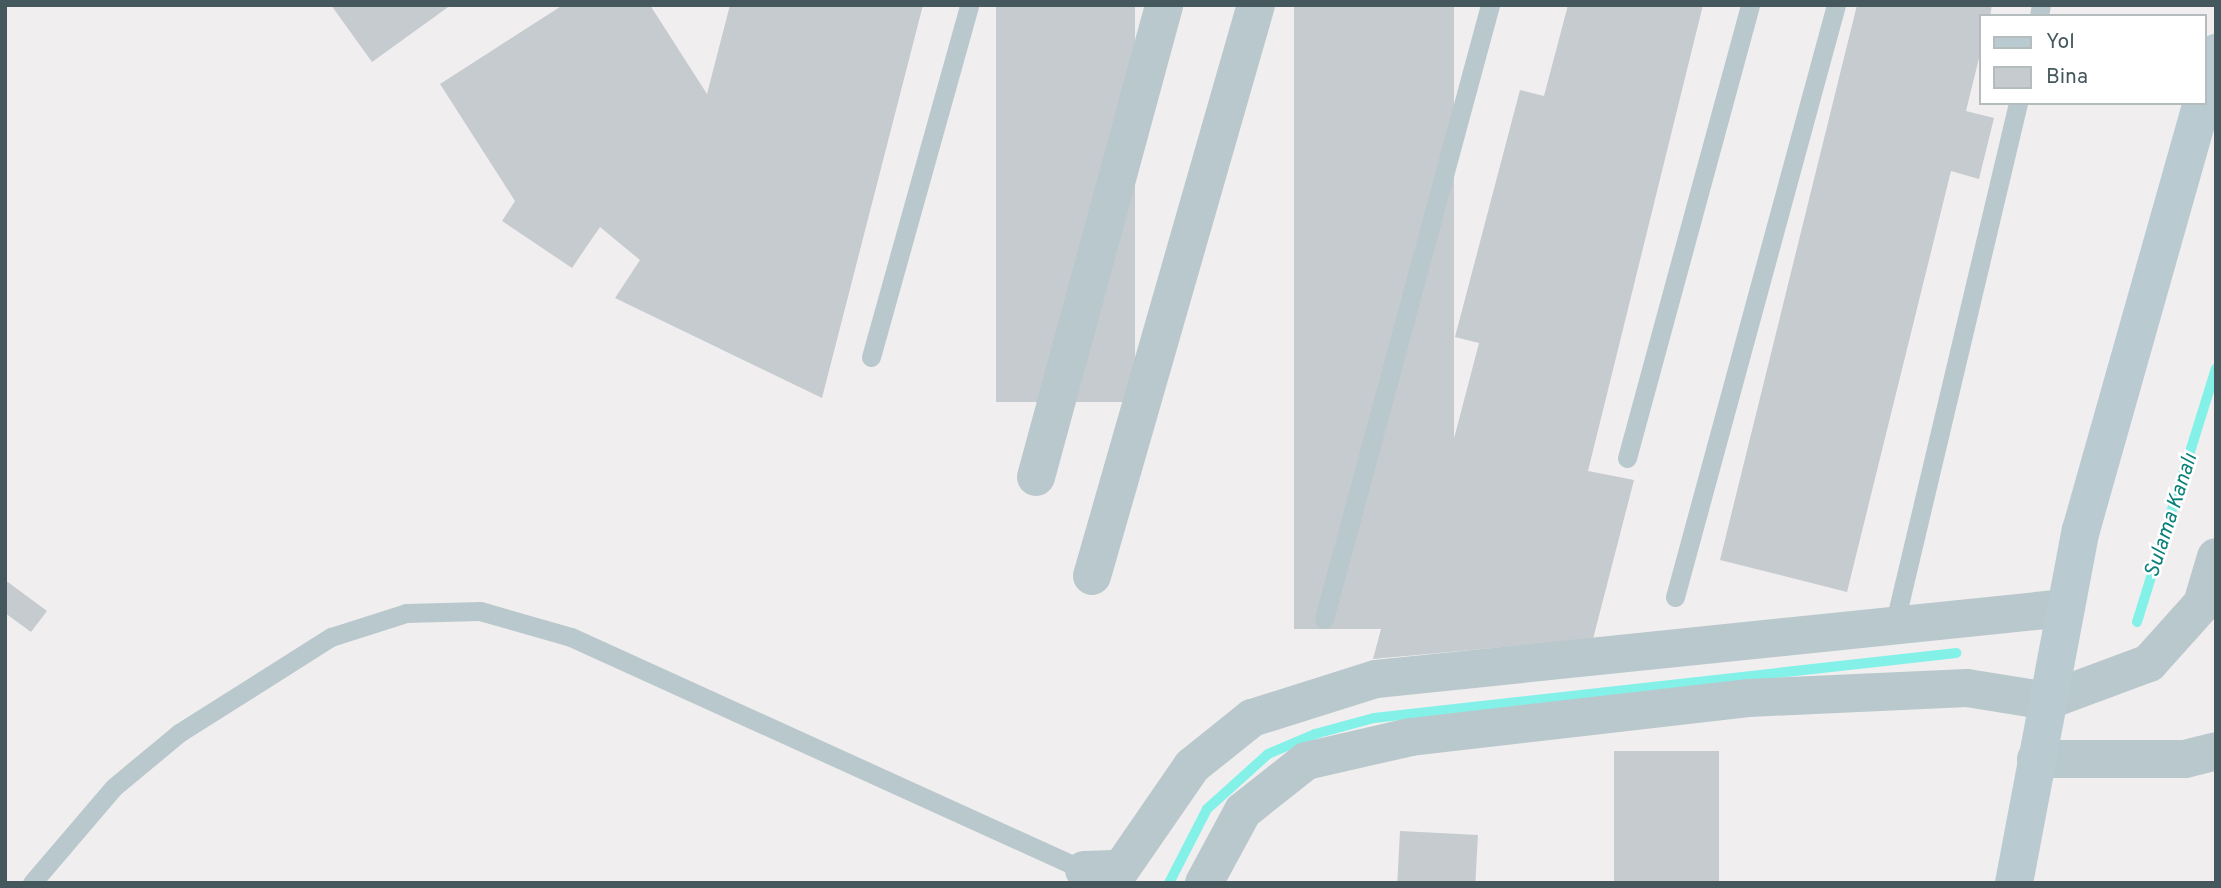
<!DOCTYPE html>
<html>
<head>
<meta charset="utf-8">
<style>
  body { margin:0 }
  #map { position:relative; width:2221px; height:888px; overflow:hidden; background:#f1eeef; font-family:Overpass,sans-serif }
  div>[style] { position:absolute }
  .stream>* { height:10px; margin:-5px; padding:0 5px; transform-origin:5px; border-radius:5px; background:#84f1e9 }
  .building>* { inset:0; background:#c5cbce; transform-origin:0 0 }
  .lane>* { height:19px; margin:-9.5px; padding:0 9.5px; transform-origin:9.5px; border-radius:9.5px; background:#b9c8cc }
  .street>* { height:38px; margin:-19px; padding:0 19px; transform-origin:19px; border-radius:19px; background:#b9c8cc }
  .secondary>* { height:38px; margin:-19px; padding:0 19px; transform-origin:19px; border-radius:19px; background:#b9cbd1 }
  span { translate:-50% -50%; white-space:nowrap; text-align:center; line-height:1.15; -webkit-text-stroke:5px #fff; paint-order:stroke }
  .water-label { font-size:21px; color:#098079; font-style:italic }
  .frame { position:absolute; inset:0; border:7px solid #45585d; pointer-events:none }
  .legend { position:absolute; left:1979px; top:14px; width:228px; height:91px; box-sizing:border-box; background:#fff; border:2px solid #b5bcbe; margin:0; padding:9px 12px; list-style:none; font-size:21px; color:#45585d }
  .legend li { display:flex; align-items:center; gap:14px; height:35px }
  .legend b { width:35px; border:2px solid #b5bcbe }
</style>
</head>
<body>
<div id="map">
  <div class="stream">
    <i style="left:2137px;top:622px;width:265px;rotate:-72.7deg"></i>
    <i style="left:1169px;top:883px;width:83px;rotate:-62.8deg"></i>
    <i style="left:1207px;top:809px;width:82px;rotate:-42deg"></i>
    <i style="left:1268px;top:754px;width:51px;rotate:-23.1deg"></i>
    <i style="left:1315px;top:734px;width:61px;rotate:-15.2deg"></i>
    <i style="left:1374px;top:718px;width:586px;rotate:-6.37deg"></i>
  </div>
  <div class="building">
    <i style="clip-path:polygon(331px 5px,451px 5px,372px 62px)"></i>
    <i style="clip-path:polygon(563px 5px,650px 5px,707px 94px,730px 5px,923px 5px,822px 398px,615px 298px,640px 260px,600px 227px,572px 268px,502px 221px,515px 201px,440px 84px)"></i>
    <i style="left:996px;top:5px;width:139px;height:397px"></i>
    <i style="left:1294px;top:5px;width:160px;height:624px"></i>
    <i style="clip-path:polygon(1568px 5px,1703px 5px,1588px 471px,1634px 480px,1593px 639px,1373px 659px,1411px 517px,1434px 515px,1479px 343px,1455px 337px,1520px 90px,1544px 96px)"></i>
    <i style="clip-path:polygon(1857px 5px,1992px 5px,1990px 16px,1981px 16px,1981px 50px,1966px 111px,1994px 118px,1979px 179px,1951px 171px,1847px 592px,1720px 560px)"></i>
    <i style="clip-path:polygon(5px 580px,47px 611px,31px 632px,5px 613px)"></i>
    <i style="left:1719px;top:751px;width:132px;height:105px;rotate:90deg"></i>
    <i style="left:1400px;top:831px;width:78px;height:52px;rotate:3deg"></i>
  </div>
  <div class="lane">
    <i style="left:2039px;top:16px;width:11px;rotate:-80deg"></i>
    <i style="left:871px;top:357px;width:365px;rotate:-74.4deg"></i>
    <i style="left:1627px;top:458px;width:469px;rotate:-74.8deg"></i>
    <i style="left:1675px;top:597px;width:614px;rotate:-74.79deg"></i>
    <i style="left:1324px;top:619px;width:636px;rotate:-74.87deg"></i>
    <i style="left:1894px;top:626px;width:537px;rotate:-76.66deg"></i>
    <i style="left:32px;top:883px;width:126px;rotate:-49.5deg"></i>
    <i style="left:114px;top:787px;width:85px;rotate:-39.7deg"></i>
    <i style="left:179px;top:733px;width:180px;rotate:-32.3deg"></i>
    <i style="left:331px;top:637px;width:79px;rotate:-17.7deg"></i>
    <i style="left:406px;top:613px;width:74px;rotate:-1.5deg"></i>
    <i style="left:480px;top:611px;width:95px;rotate:15.9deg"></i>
    <i style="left:571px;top:637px;width:563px;rotate:24.43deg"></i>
  </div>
  <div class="street">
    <i style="left:1036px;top:477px;width:489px;rotate:-74.8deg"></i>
    <i style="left:1092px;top:576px;width:594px;rotate:-73.98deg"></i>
    <i style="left:2036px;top:759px;width:149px"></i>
    <i style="left:2185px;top:759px;width:32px;rotate:-14deg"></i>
    <i style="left:1084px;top:870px;width:37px;rotate:-2deg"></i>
    <i style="left:1121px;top:869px;width:125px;rotate:-55.4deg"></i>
    <i style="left:1192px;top:766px;width:77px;rotate:-38.7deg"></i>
    <i style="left:1252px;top:718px;width:130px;rotate:-17.5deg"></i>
    <i style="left:1376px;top:679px;width:693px;rotate:-5.88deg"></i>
    <i style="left:1204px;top:883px;width:82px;rotate:-61.6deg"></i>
    <i style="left:1243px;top:811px;width:80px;rotate:-38.4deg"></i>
    <i style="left:1306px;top:761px;width:108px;rotate:-12.9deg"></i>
    <i style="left:1411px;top:737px;width:339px;rotate:-6.6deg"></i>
    <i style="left:1748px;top:698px;width:219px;rotate:-2.6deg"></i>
    <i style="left:1967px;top:688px;width:81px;rotate:9.2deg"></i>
    <i style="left:2047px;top:701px;width:109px;rotate:-20.4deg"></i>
    <i style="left:2149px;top:663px;width:79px;rotate:-48.1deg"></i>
    <i style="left:2202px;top:604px;width:49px;rotate:-73.4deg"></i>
  </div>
  <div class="secondary">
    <i style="left:2205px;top:90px;width:39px;rotate:-73deg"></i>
    <i style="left:2014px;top:883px;width:359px;rotate:-79.3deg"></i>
    <i style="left:2081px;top:530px;width:444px;rotate:-74.2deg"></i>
  </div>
  <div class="water-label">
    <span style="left:2172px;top:516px;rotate:-72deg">Sulama Kanalı</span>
  </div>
  <div class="frame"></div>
  <ul class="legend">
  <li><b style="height:9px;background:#b9cbd1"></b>Yol</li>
  <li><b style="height:19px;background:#c5cbce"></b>Bina</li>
  </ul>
</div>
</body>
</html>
